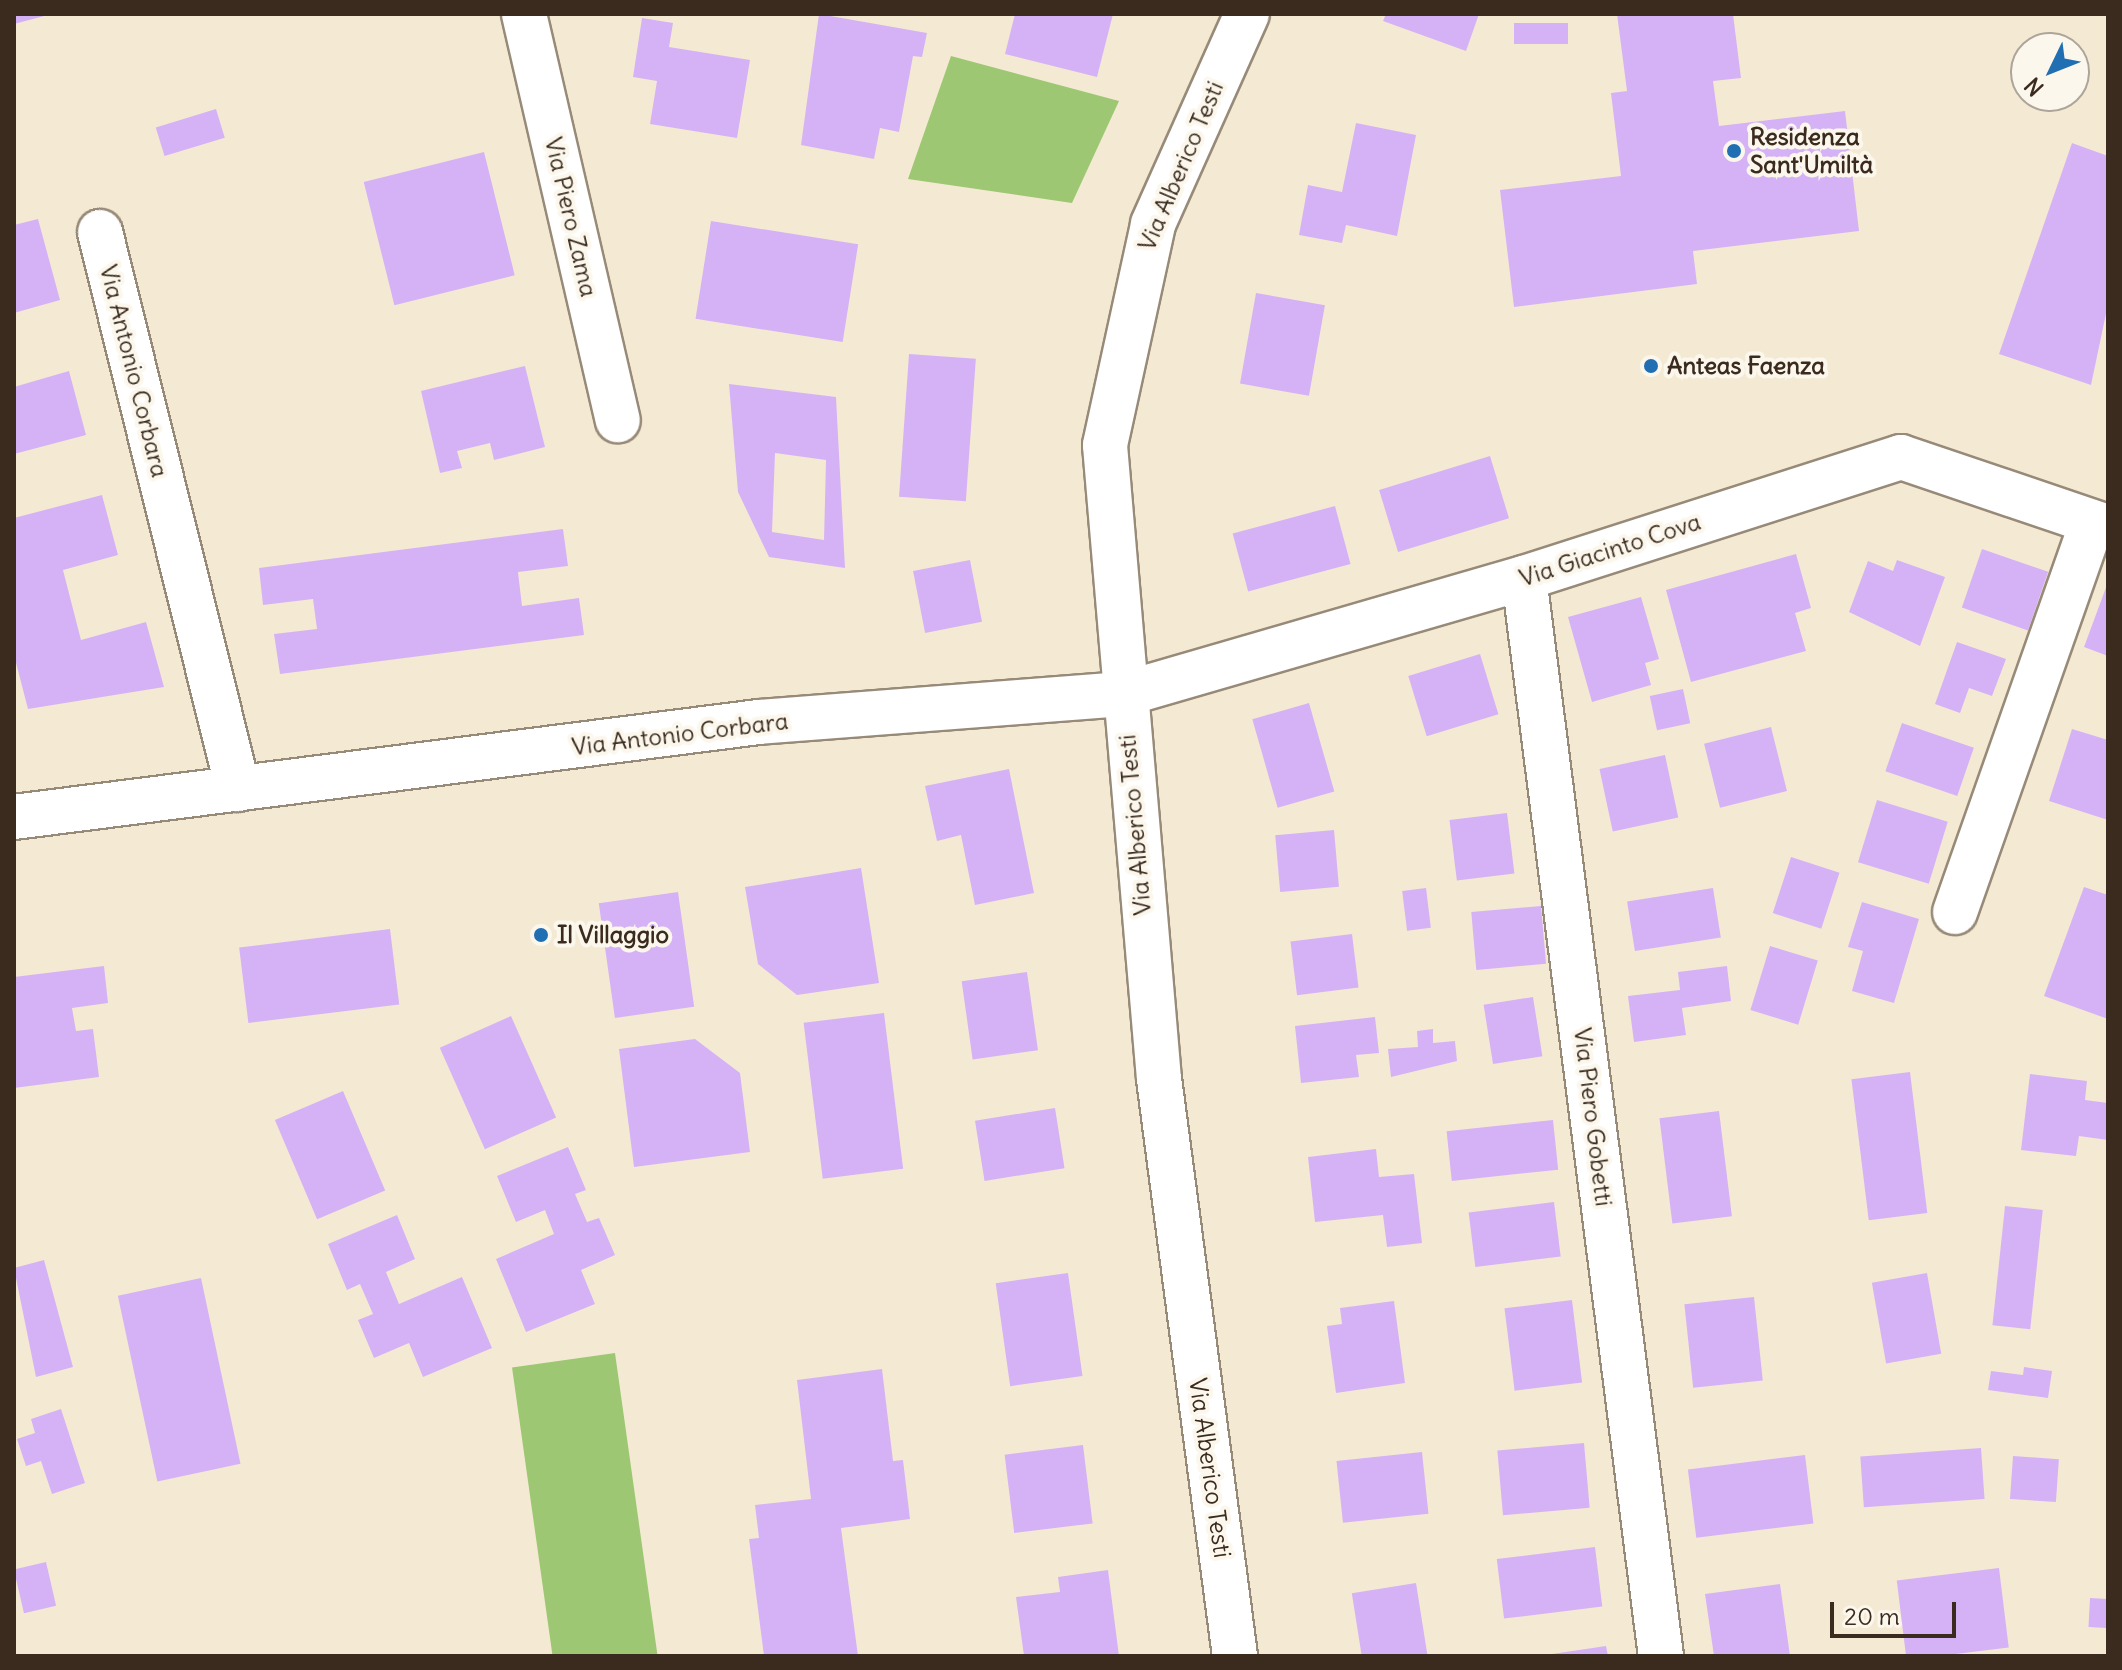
<!DOCTYPE html>
<html>
<head>
<meta charset="utf-8">
<style>
  body { margin:0 }
  #map { position:relative; width:2122px; height:1670px; overflow:hidden; background:#f4ead3; font-family:Delius,sans-serif }
  div>[style] { position:absolute }
  .green>* { inset:0; background:#9dc773; transform-origin:0 0 }
  .building>* { inset:0; background:#d5b2f6; transform-origin:0 0 }
  .roads { filter:drop-shadow(2px 0 #988a78) drop-shadow(-2px 0 #988a78) drop-shadow(0 2px #988a78) drop-shadow(0 -2px #988a78) }
  .minor>* { height:44px; margin:-22px; padding:0 22px; transform-origin:22px; border-radius:22px; background:#fff }
  .dots>* { width:22px; height:22px; translate:-50% -50%; box-sizing:border-box; border:4px solid #fbf7ec; border-radius:50% }
  span { translate:-50% -50%; white-space:nowrap; text-align:center; line-height:1.15; -webkit-text-stroke:8px #fbf7ec; paint-order:stroke }
  .poi-label { font-size:24px; color:#3b2a1e; font-weight:700 }
  .left { translate:0 -50%; text-align:left }
  .street-label { font-size:24px; color:#3b2a1e }
  .frame { position:absolute; inset:0; border:16px solid #3b2a1e; pointer-events:none }
  .north { position:absolute; left:2010px; top:32px; width:80px; height:80px; box-sizing:border-box; background:#fbf7ec; border:2px solid #aea59a; border-radius:50%; rotate:227deg; font-size:22px; font-weight:700; line-height:32px; text-align:center; color:#3b2a1e }
  .north::after { content:''; display:block; margin:auto; width:28px; height:36px; background:#1f6fb2; clip-path:polygon(50% 0,100% 100%,50% 72%,0 100%) }
  .scale { position:absolute; left:1830px; top:1602px; width:126px; height:36px; box-sizing:border-box; border:4px solid #3b2a1e; border-top:0; padding-left:10px; font-size:24px; line-height:28px; white-space:nowrap; color:#3b2a1e; -webkit-text-stroke:6px #fbf7ec; paint-order:stroke }
</style>
</head>
<body>
<div id="map">
  <div class="green">
    <i style="clip-path:polygon(951px 56px,1119px 101px,1072px 203px,908px 179px)"></i>
    <i style="left:615px;top:1353px;width:306px;height:104px;rotate:82deg"></i>
  </div>
  <div class="building">
    <i style="clip-path:polygon(14px 14px,48px 14px,48px 15px,14px 24px)"></i>
    <i style="clip-path:polygon(819px 14px,927px 33px,922px 57px,913px 56px,899px 132px,880px 128px,874px 159px,801px 145px)"></i>
    <i style="clip-path:polygon(1015px 14px,1113px 14px,1097px 77px,1005px 54px)"></i>
    <i style="clip-path:polygon(1386px 14px,1479px 14px,1466px 51px,1383px 21px)"></i>
    <i style="clip-path:polygon(1617px 14px,1733px 14px,1741px 78px,1713px 81px,1719px 126px,1845px 111px,1859px 231px,1693px 251px,1697px 284px,1514px 307px,1500px 190px,1621px 176px,1611px 93px,1627px 91px)"></i>
    <i style="clip-path:polygon(642px 18px,673px 23px,669px 47px,750px 60px,737px 138px,650px 124px,657px 81px,633px 77px)"></i>
    <i style="left:1568px;top:23px;width:21px;height:54px;rotate:90deg"></i>
    <i style="left:216px;top:109px;width:30px;height:63px;rotate:73deg"></i>
    <i style="clip-path:polygon(1356px 123px,1416px 135px,1397px 236px,1346px 225px,1342px 243px,1299px 235px,1308px 185px,1342px 192px)"></i>
    <i style="clip-path:polygon(2072px 143px,2108px 156px,2108px 304px,2091px 385px,1999px 354px)"></i>
    <i style="left:484px;top:152px;width:127px;height:124px;rotate:76deg"></i>
    <i style="clip-path:polygon(38px 219px,60px 300px,14px 313px,14px 225px)"></i>
    <i style="left:711px;top:221px;width:149px;height:99px;rotate:9deg"></i>
    <i style="left:1256px;top:293px;width:70px;height:92px;rotate:10deg"></i>
    <i style="left:909px;top:354px;width:67px;height:143px;rotate:4deg"></i>
    <i style="clip-path:polygon(525px 366px,545px 447px,494px 460px,490px 443px,457px 451px,462px 468px,440px 473px,421px 391px)"></i>
    <i style="clip-path:polygon(69px 371px,86px 435px,14px 454px,14px 387px)"></i>
    <i style="clip-path:polygon(evenodd,729px 384px,836px 397px,845px 568px,769px 557px,738px 492px,729px 384px,775px 453px,826px 460px,824px 540px,772px 532px,775px 453px)"></i>
    <i style="left:1490px;top:456px;width:65px;height:116px;rotate:73deg"></i>
    <i style="clip-path:polygon(102px 495px,118px 555px,63px 570px,81px 640px,146px 622px,164px 687px,28px 709px,14px 655px,14px 518px)"></i>
    <i style="left:1335px;top:506px;width:60px;height:106px;rotate:75deg"></i>
    <i style="clip-path:polygon(563px 529px,568px 566px,518px 572px,522px 606px,579px 598px,584px 635px,280px 674px,274px 634px,317px 629px,313px 599px,263px 605px,259px 568px)"></i>
    <i style="left:1982px;top:549px;width:70px;height:62px;rotate:19deg"></i>
    <i style="clip-path:polygon(1796px 554px,1811px 608px,1795px 613px,1806px 651px,1691px 682px,1666px 590px)"></i>
    <i style="left:970px;top:560px;width:63px;height:58px;rotate:79deg"></i>
    <i style="clip-path:polygon(1897px 560px,1945px 577px,1920px 646px,1849px 612px,1868px 561px,1893px 571px)"></i>
    <i style="clip-path:polygon(2108px 582px,2108px 656px,2084px 647px)"></i>
    <i style="clip-path:polygon(1641px 597px,1659px 659px,1645px 663px,1651px 685px,1592px 702px,1568px 617px)"></i>
    <i style="clip-path:polygon(1957px 642px,2006px 659px,1992px 696px,1969px 688px,1960px 713px,1935px 704px)"></i>
    <i style="left:1480px;top:654px;width:63px;height:75px;rotate:73deg"></i>
    <i style="left:1683px;top:689px;width:35px;height:34px;rotate:78deg"></i>
    <i style="left:1309px;top:703px;width:92px;height:59px;rotate:74deg"></i>
    <i style="left:1902px;top:723px;width:76px;height:51px;rotate:19deg"></i>
    <i style="left:1771px;top:727px;width:66px;height:69px;rotate:76deg"></i>
    <i style="clip-path:polygon(2072px 729px,2108px 740px,2108px 820px,2049px 801px)"></i>
    <i style="left:1665px;top:755px;width:64px;height:67px;rotate:78deg"></i>
    <i style="clip-path:polygon(1009px 769px,1034px 893px,975px 905px,961px 835px,937px 841px,925px 786px)"></i>
    <i style="left:1877px;top:800px;width:74px;height:65px;rotate:17deg"></i>
    <i style="left:1507px;top:813px;width:61px;height:58px;rotate:83deg"></i>
    <i style="left:1334px;top:830px;width:57px;height:59px;rotate:85deg"></i>
    <i style="left:1791px;top:857px;width:51px;height:59px;rotate:18deg"></i>
    <i style="clip-path:polygon(861px 868px,879px 983px,797px 995px,758px 964px,745px 887px)"></i>
    <i style="clip-path:polygon(2084px 887px,2108px 895px,2108px 1019px,2044px 996px)"></i>
    <i style="left:1426px;top:888px;width:40px;height:24px;rotate:83deg"></i>
    <i style="left:1713px;top:888px;width:50px;height:87px;rotate:81deg"></i>
    <i style="left:678px;top:892px;width:116px;height:80px;rotate:82deg"></i>
    <i style="clip-path:polygon(1862px 902px,1919px 919px,1894px 1003px,1852px 991px,1863px 951px,1848px 947px)"></i>
    <i style="left:1541px;top:906px;width:58px;height:70px;rotate:85deg"></i>
    <i style="left:390px;top:929px;width:76px;height:152px;rotate:83deg"></i>
    <i style="left:1352px;top:934px;width:54px;height:62px;rotate:83deg"></i>
    <i style="left:1770px;top:946px;width:50px;height:67px;rotate:17deg"></i>
    <i style="clip-path:polygon(104px 966px,108px 1003px,72px 1008px,76px 1031px,93px 1029px,99px 1077px,14px 1088px,14px 977px)"></i>
    <i style="clip-path:polygon(1727px 966px,1731px 1001px,1682px 1008px,1686px 1035px,1634px 1042px,1628px 996px,1680px 990px,1678px 972px)"></i>
    <i style="left:1027px;top:972px;width:79px;height:66px;rotate:82deg"></i>
    <i style="left:1533px;top:997px;width:60px;height:50px;rotate:81deg"></i>
    <i style="left:884px;top:1013px;width:157px;height:81px;rotate:83deg"></i>
    <i style="left:511px;top:1016px;width:111px;height:78px;rotate:66deg"></i>
    <i style="clip-path:polygon(1375px 1017px,1379px 1053px,1356px 1055px,1359px 1077px,1301px 1083px,1295px 1026px)"></i>
    <i style="clip-path:polygon(1433px 1029px,1433px 1043px,1455px 1041px,1457px 1061px,1391px 1077px,1388px 1049px,1418px 1047px,1417px 1031px)"></i>
    <i style="clip-path:polygon(695px 1039px,740px 1073px,750px 1152px,634px 1167px,619px 1049px)"></i>
    <i style="left:1910px;top:1072px;width:142px;height:59px;rotate:83deg"></i>
    <i style="clip-path:polygon(2030px 1074px,2087px 1081px,2085px 1100px,2108px 1103px,2108px 1140px,2079px 1136px,2076px 1156px,2021px 1150px)"></i>
    <i style="left:343px;top:1091px;width:108px;height:74px;rotate:67deg"></i>
    <i style="left:1055px;top:1108px;width:61px;height:81px;rotate:81deg"></i>
    <i style="left:1719px;top:1111px;width:106px;height:60px;rotate:83deg"></i>
    <i style="left:1553px;top:1120px;width:50px;height:107px;rotate:84deg"></i>
    <i style="clip-path:polygon(568px 1147px,586px 1190px,575px 1194px,587px 1222px,599px 1218px,615px 1255px,581px 1270px,595px 1304px,526px 1332px,496px 1259px,554px 1234px,545px 1210px,516px 1222px,497px 1176px)"></i>
    <i style="clip-path:polygon(1376px 1149px,1379px 1177px,1414px 1174px,1422px 1243px,1387px 1247px,1383px 1215px,1315px 1222px,1308px 1157px)"></i>
    <i style="left:1554px;top:1202px;width:55px;height:86px;rotate:83deg"></i>
    <i style="left:2005px;top:1206px;width:38px;height:120px;rotate:6deg"></i>
    <i style="clip-path:polygon(397px 1215px,415px 1259px,386px 1272px,399px 1304px,462px 1277px,492px 1348px,423px 1377px,409px 1343px,374px 1358px,358px 1320px,373px 1314px,360px 1284px,347px 1290px,328px 1244px)"></i>
    <i style="clip-path:polygon(44px 1260px,73px 1367px,36px 1377px,14px 1268px)"></i>
    <i style="left:1068px;top:1273px;width:104px;height:73px;rotate:82deg"></i>
    <i style="left:1927px;top:1273px;width:82px;height:56px;rotate:80deg"></i>
    <i style="left:201px;top:1278px;width:190px;height:85px;rotate:78deg"></i>
    <i style="left:1754px;top:1297px;width:84px;height:70px;rotate:84deg"></i>
    <i style="left:1572px;top:1300px;width:83px;height:68px;rotate:83deg"></i>
    <i style="clip-path:polygon(1394px 1301px,1405px 1383px,1336px 1393px,1327px 1326px,1342px 1324px,1340px 1308px)"></i>
    <i style="clip-path:polygon(2024px 1367px,2052px 1371px,2048px 1398px,1988px 1390px,1991px 1371px,2023px 1375px)"></i>
    <i style="clip-path:polygon(882px 1369px,893px 1461px,903px 1460px,910px 1519px,841px 1528px,858px 1656px,764px 1656px,749px 1539px,759px 1538px,755px 1505px,811px 1499px,797px 1380px)"></i>
    <i style="clip-path:polygon(61px 1409px,85px 1483px,52px 1494px,41px 1461px,26px 1466px,17px 1439px,35px 1433px,31px 1419px)"></i>
    <i style="left:1584px;top:1443px;width:65px;height:87px;rotate:85deg"></i>
    <i style="left:1083px;top:1445px;width:79px;height:79px;rotate:83deg"></i>
    <i style="left:1981px;top:1448px;width:51px;height:121px;rotate:86deg"></i>
    <i style="left:1422px;top:1452px;width:62px;height:86px;rotate:84deg"></i>
    <i style="left:1805px;top:1455px;width:69px;height:118px;rotate:83deg"></i>
    <i style="left:2013px;top:1456px;width:46px;height:43px;rotate:4deg"></i>
    <i style="left:1595px;top:1547px;width:60px;height:99px;rotate:83deg"></i>
    <i style="left:46px;top:1562px;width:45px;height:33px;rotate:77deg"></i>
    <i style="left:1999px;top:1568px;width:80px;height:103px;rotate:83deg"></i>
    <i style="clip-path:polygon(1108px 1570px,1119px 1656px,1024px 1656px,1016px 1597px,1060px 1592px,1058px 1577px)"></i>
    <i style="left:1416px;top:1583px;width:74px;height:65px;rotate:81deg"></i>
    <i style="clip-path:polygon(1780px 1584px,1790px 1656px,1714px 1656px,1705px 1594px)"></i>
    <i style="left:2090px;top:1598px;width:18px;height:29px;rotate:3deg"></i>
    <i style="clip-path:polygon(1606px 1646px,1608px 1656px,1552px 1656px,1552px 1654px)"></i>
  </div>
  <div class="roads">
    <div class="minor">
      <i style="left:524px;top:14px;width:417px;rotate:77deg"></i>
      <i style="left:100px;top:232px;width:574px;rotate:76.08deg"></i>
      <i style="left:1524px;top:578px;width:1087px;rotate:82.76deg"></i>
      <i style="left:14px;top:817px;width:751px;rotate:-7.27deg"></i>
      <i style="left:759px;top:722px;width:366px;rotate:-4.4deg"></i>
      <i style="left:1124px;top:694px;width:416px;rotate:-16.2deg"></i>
      <i style="left:1524px;top:578px;width:396px;rotate:-17.8deg"></i>
      <i style="left:1901px;top:457px;width:219px;rotate:18.7deg"></i>
      <i style="left:1955px;top:912px;width:413px;rotate:-70.6deg"></i>
      <i style="left:1235px;top:1656px;width:582px;rotate:-97.5deg"></i>
      <i style="left:1159px;top:1079px;width:636px;rotate:-94.87deg"></i>
      <i style="left:1105px;top:445px;width:226px;rotate:-77.7deg"></i>
      <i style="left:1153px;top:224px;width:230px;rotate:-65.9deg"></i>
    </div>
  </div>
  <div class="dots">
    <i style="left:1734px;top:151px;background:#1f6fb2"></i>
    <i style="left:1651px;top:366px;background:#1f6fb2"></i>
    <i style="left:541px;top:935px;background:#1f6fb2"></i>
  </div>
  <div class="poi-label">
    <span class="left" style="left:1750px;top:151px">Residenza<br>Sant'Umiltà</span>
    <span class="left" style="left:1667px;top:366px">Anteas Faenza</span>
    <span class="left" style="left:557px;top:935px">Il Villaggio</span>
  </div>
  <div class="street-label">
    <span style="left:1181px;top:166px;rotate:-67deg">Via Alberico Testi</span>
    <span style="left:571px;top:217px;rotate:77deg">Via Piero Zama</span>
    <span style="left:134px;top:371px;rotate:76deg">Via Antonio Corbara</span>
    <span style="left:1610px;top:550px;rotate:-18deg">Via Giacinto Cova</span>
    <span style="left:680px;top:734px;rotate:-7deg">Via Antonio Corbara</span>
    <span style="left:1135px;top:825px;rotate:-95deg">Via Alberico Testi</span>
    <span style="left:1593px;top:1117px;rotate:83deg">Via Piero Gobetti</span>
    <span style="left:1210px;top:1468px;rotate:82deg">Via Alberico Testi</span>
  </div>
  <div class="frame"></div>
  <div class="north">N</div>
  <div class="scale">20 m</div>
</div>
</body>
</html>
